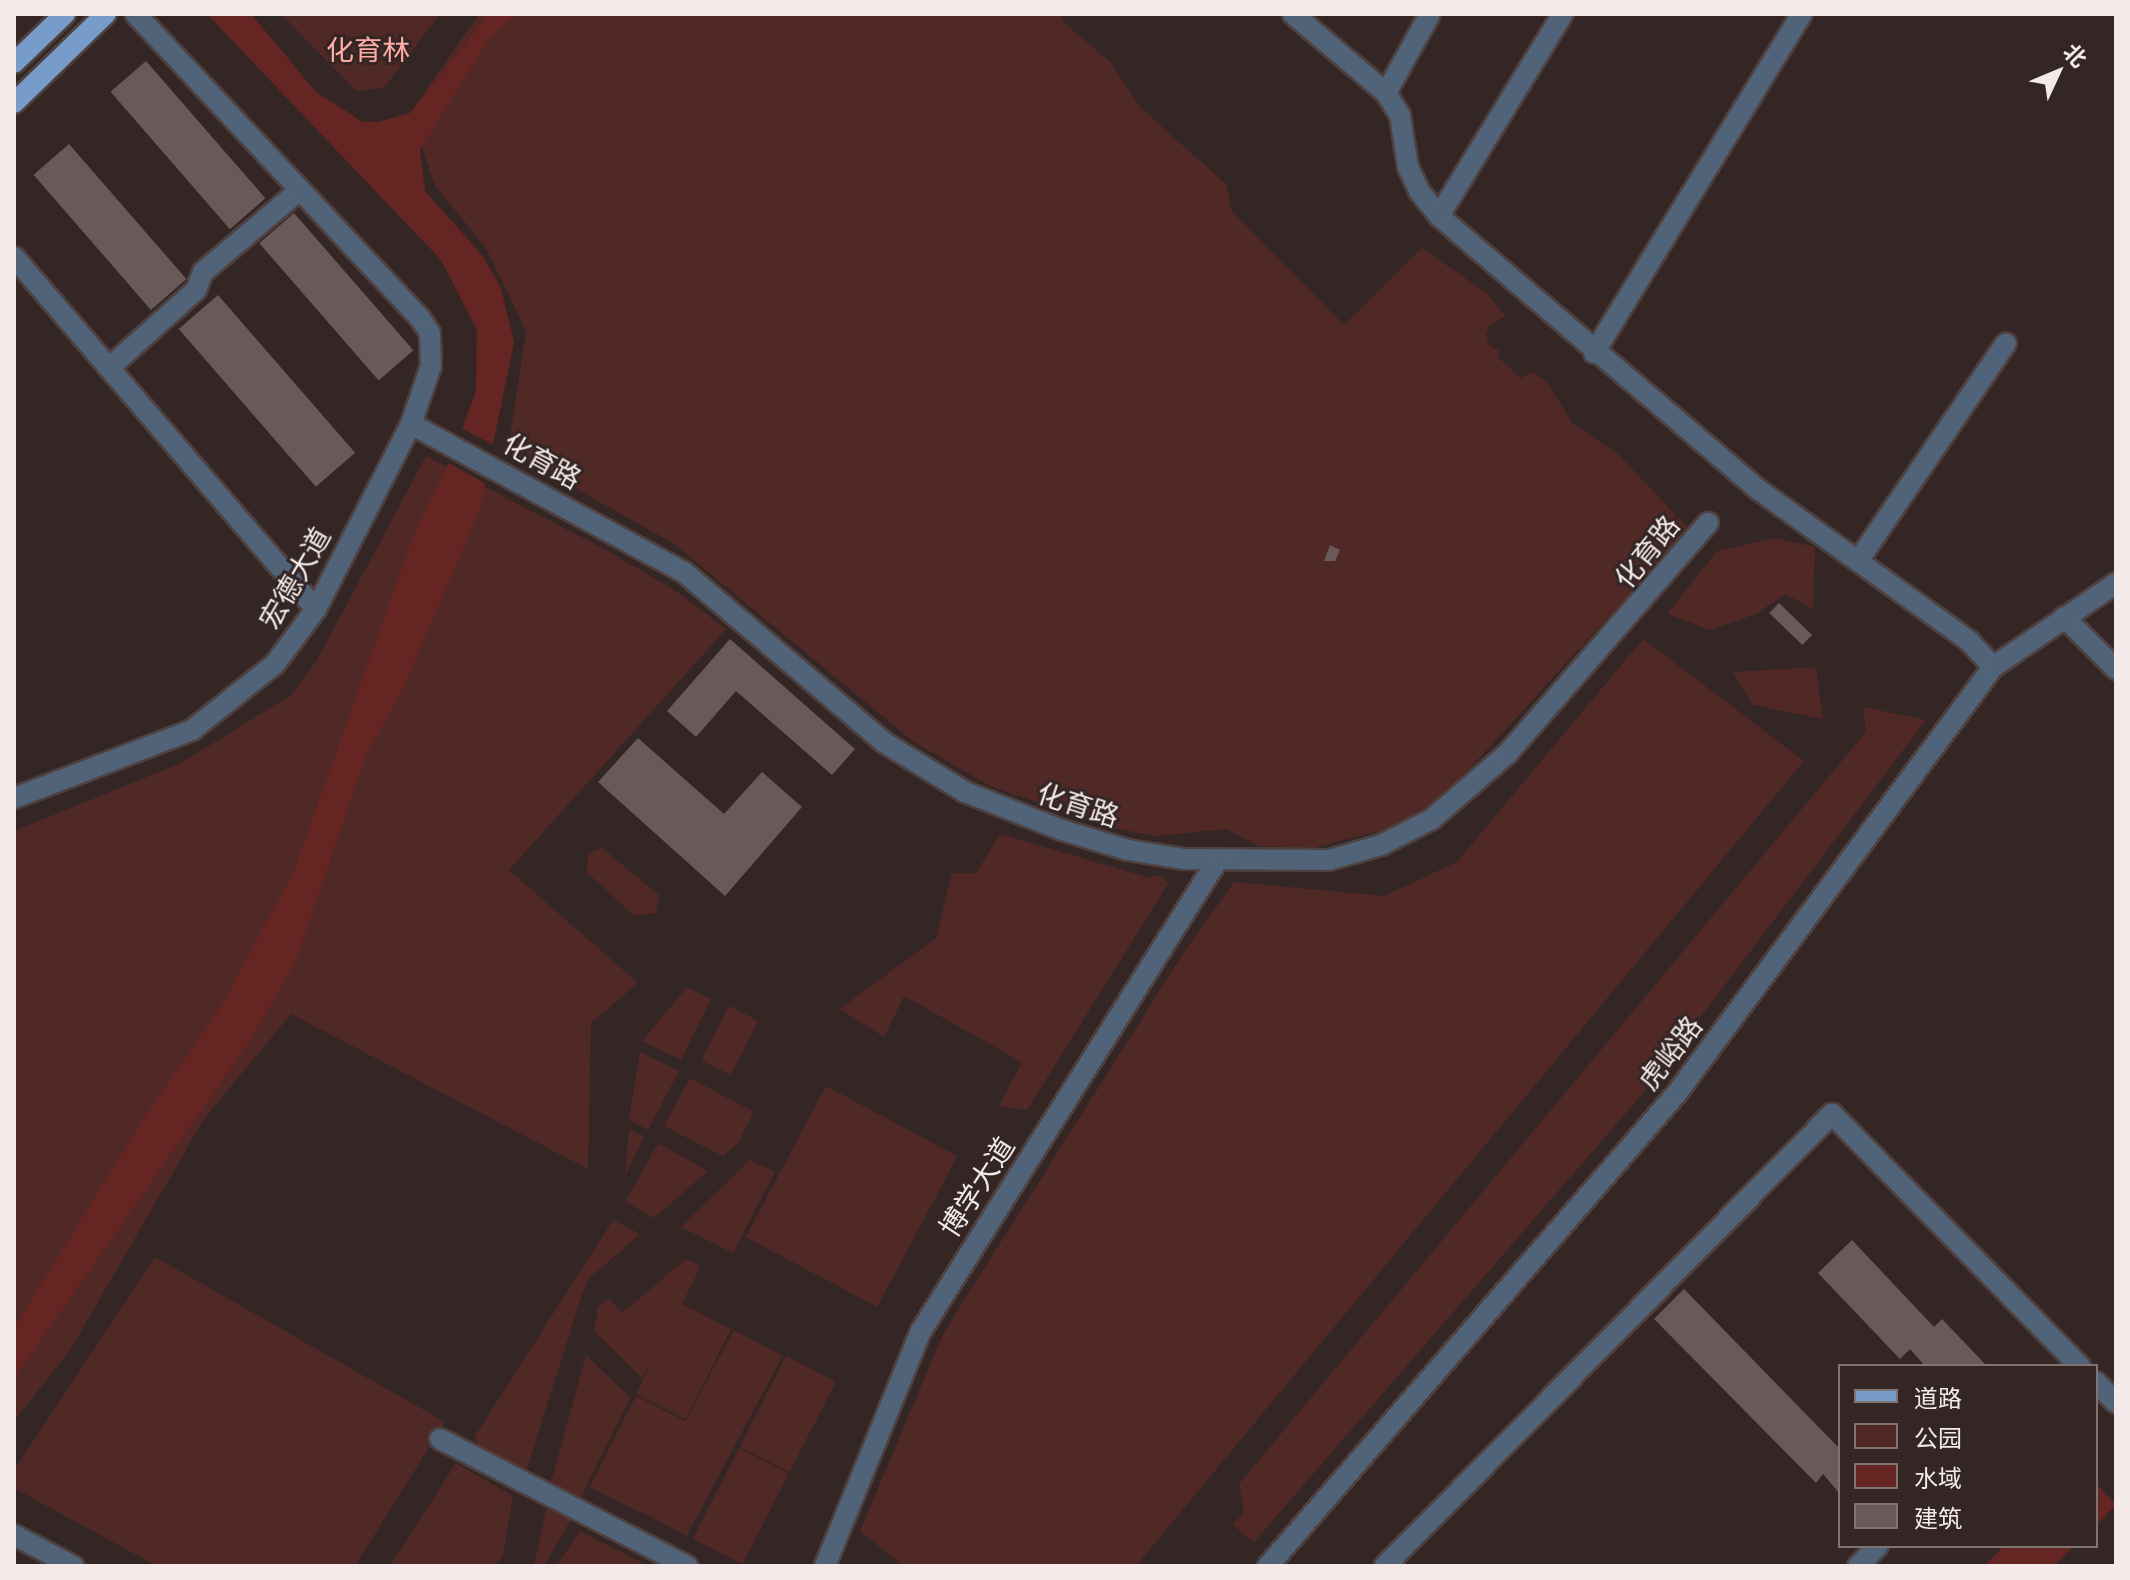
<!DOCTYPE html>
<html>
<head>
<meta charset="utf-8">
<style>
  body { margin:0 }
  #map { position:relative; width:2130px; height:1580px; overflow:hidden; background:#332625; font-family:"Asap Condensed","Noto Sans SC",sans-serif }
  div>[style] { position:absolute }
  .green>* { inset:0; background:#502825; transform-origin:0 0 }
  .water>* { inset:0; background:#652623 }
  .pier>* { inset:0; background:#332625 }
  .building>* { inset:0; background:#695a59; transform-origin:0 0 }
  .roads { filter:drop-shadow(2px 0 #4e4140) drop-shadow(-2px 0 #4e4140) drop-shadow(0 2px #4e4140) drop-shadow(0 -2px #4e4140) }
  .minor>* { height:20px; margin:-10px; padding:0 10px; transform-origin:10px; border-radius:10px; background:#516379 }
  .major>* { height:20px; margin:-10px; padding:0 10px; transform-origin:10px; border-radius:10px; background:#779cc9 }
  span { translate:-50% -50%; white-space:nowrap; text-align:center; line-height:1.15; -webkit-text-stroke:6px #332625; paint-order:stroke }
  .park-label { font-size:28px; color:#feaca4 }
  .street-label { font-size:28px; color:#f3eae9 }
  .frame { position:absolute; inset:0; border:16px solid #f3eae9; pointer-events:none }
  .legend { position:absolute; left:1838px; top:1364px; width:260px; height:184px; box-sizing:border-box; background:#332625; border:2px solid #807473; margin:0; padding:10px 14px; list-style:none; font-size:24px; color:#f3eae9 }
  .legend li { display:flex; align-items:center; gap:16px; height:40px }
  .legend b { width:40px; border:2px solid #807473 }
  .north { position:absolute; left:2018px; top:32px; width:80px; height:80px; -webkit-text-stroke:6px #332625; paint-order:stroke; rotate:46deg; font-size:22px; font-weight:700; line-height:32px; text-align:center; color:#f3eae9 }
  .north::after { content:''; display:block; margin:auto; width:28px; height:36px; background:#f3eae9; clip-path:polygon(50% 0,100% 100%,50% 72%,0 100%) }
</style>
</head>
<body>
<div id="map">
  <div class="green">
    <i style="clip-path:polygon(281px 14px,440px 14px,384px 88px,356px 91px)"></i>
    <i style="clip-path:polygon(479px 14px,1062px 14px,1062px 21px,1110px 62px,1140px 107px,1227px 185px,1231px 210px,1344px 325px,1422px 248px,1485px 292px,1506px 316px,1490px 325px,1486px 333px,1488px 344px,1500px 352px,1498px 357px,1521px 378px,1531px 372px,1547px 382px,1572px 423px,1618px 454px,1689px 529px,1450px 790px,1399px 826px,1313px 848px,1258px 846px,1226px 829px,1157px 836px,1112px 828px,990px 786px,914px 742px,674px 544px,513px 453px,510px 436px,526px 331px,486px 248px,435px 186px,410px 113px)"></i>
    <i style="clip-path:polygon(426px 456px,608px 551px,679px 593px,726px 629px,509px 870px,638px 983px,591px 1023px,588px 1169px,291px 1014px,204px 1119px,69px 1352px,14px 1421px,14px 831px,181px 763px,291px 695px,317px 660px)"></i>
    <i style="clip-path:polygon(1775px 538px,1815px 547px,1813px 609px,1785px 594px,1756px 614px,1710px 630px,1667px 614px,1717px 551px)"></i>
    <i style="clip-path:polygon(1643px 639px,1804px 761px,1136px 1566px,903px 1566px,860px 1531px,944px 1332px,1184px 952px,1234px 882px,1384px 896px,1457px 862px)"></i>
    <i style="clip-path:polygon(1816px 667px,1823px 719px,1753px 705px,1733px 672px)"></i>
    <i style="clip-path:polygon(1863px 707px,1926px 720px,1639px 1098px,1254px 1542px,1233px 1525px,1244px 1512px,1239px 1484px,1866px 732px)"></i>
    <i style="clip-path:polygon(1000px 834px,1147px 877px,1162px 876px,1168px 884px,1027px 1110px,999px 1106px,1022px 1062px,904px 996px,884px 1037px,840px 1009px,936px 938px,952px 873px,976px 873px)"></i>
    <i style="clip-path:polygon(602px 848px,659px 895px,656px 913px,635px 916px,587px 873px,588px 854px)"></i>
    <i style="clip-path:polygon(687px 987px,711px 999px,681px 1060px,642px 1041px)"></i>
    <i style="left:729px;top:1006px;width:33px;height:61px;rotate:27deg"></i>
    <i style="clip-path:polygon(640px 1052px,679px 1071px,648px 1130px,629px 1119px)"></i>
    <i style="clip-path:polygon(690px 1078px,754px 1112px,738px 1143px,723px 1156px,664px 1126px)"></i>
    <i style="left:826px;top:1086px;width:149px;height:171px;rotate:28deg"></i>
    <i style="clip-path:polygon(629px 1129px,644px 1137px,625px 1176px)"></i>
    <i style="clip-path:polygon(658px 1143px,708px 1171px,654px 1218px,625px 1202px)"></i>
    <i style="clip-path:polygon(750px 1160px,775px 1172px,733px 1253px,681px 1227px)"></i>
    <i style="clip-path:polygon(613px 1220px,640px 1234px,590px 1278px,582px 1294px,526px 1472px,478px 1446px,475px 1436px)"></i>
    <i style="clip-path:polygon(155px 1257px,445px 1422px,355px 1566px,157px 1566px,14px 1488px,14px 1470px)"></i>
    <i style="clip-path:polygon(686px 1259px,701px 1266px,682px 1304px,731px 1329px,686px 1419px,636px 1394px,651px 1363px,642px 1378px,594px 1331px,598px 1307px,609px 1298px,622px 1313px)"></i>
    <i style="left:734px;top:1330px;width:55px;height:204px;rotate:28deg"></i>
    <i style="clip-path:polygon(586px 1355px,630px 1398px,579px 1501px,551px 1483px)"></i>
    <i style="left:786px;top:1356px;width:56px;height:102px;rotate:27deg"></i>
    <i style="left:636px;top:1396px;width:56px;height:102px;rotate:27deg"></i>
    <i style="left:739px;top:1448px;width:56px;height:102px;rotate:27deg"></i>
    <i style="clip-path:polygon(456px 1463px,513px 1496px,503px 1556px,493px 1566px,390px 1566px)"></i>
    <i style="clip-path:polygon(546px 1509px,573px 1516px,544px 1566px,534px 1566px)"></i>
    <i style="clip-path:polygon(580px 1531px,649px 1566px,556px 1566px)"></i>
  </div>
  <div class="water">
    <i style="clip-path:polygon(207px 14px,251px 14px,316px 92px,363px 122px,378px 122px,410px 113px,489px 14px,517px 14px,490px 37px,420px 150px,425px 191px,482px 255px,501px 288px,514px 343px,479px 512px,402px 691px,366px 755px,295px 963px,251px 1039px,14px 1379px,14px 1328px,150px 1108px,220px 1008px,294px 871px,415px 531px,454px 452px,476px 390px,477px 330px,441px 260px)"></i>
    <i style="clip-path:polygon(2096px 1483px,2116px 1505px,2096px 1525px)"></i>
    <i style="clip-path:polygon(2004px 1546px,2074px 1546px,2054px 1566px,1984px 1566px)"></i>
  </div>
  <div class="pier">
    <i style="clip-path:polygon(459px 427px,499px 448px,490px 486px,445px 461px)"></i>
  </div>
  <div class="building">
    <i style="left:146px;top:61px;width:182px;height:47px;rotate:49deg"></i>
    <i style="left:69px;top:144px;width:179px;height:47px;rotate:49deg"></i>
    <i style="left:294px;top:213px;width:182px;height:46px;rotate:49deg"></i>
    <i style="left:218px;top:295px;width:209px;height:52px;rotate:49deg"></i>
    <i style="clip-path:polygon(1330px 545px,1340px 550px,1335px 561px,1324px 561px)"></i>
    <i style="left:1779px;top:603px;width:46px;height:14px;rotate:44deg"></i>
    <i style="clip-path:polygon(730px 639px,855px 749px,832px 775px,736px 691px,696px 737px,667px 711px)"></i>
    <i style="clip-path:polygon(638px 738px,724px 814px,762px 772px,802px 807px,725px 896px,598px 782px)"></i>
    <i style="clip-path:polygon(1852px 1240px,1934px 1327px,1942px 1319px,1987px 1366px,1925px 1366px,1910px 1349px,1900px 1359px,1818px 1273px)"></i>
    <i style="clip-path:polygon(1684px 1289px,1840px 1449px,1840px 1494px,1823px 1474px,1816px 1483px,1654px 1319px)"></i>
  </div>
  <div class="roads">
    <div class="minor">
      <i style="left:1293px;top:14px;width:122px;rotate:40.3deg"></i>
      <i style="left:1386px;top:93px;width:26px;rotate:58deg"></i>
      <i style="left:1400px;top:115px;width:53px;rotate:81.3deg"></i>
      <i style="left:1408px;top:167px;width:26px;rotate:65deg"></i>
      <i style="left:1419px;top:191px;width:32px;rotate:51deg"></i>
      <i style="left:1439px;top:216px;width:421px;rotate:40.6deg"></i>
      <i style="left:1759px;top:490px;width:259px;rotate:35.7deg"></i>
      <i style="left:1969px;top:641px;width:35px;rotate:47deg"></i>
      <i style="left:1386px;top:93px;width:90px;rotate:-60.9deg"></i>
      <i style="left:1439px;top:216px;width:237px;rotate:-58.5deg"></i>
      <i style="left:14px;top:257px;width:464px;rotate:49.4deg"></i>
      <i style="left:1594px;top:353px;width:398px;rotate:-58.5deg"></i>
      <i style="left:109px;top:368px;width:117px;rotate:-41.9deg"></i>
      <i style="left:196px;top:290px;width:19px;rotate:-69deg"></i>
      <i style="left:203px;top:272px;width:126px;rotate:-40.2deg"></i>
      <i style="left:411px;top:424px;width:311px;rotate:28.5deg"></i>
      <i style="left:684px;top:572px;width:264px;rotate:40.4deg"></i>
      <i style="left:885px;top:743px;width:94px;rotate:31.5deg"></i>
      <i style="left:965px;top:792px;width:104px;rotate:21.4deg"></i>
      <i style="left:1062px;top:830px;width:69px;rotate:16.9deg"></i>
      <i style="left:1128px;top:850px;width:57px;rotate:9.1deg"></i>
      <i style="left:1184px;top:859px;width:145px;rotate:0.4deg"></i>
      <i style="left:1329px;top:860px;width:54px;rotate:-16.1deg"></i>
      <i style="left:1381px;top:845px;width:57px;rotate:-27deg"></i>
      <i style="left:1432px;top:819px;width:101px;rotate:-41deg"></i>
      <i style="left:1508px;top:753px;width:305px;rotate:-49deg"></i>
      <i style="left:1858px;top:561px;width:263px;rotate:-55.8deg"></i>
      <i style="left:2064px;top:617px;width:74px;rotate:45deg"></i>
      <i style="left:14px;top:798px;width:191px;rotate:-20.9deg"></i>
      <i style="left:192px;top:730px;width:106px;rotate:-38.5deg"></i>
      <i style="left:275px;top:664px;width:69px;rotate:-53.3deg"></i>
      <i style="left:316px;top:609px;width:208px;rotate:-62.8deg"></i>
      <i style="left:411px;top:424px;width:61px;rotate:-71deg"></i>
      <i style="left:431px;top:366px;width:33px;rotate:-92deg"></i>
      <i style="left:430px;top:333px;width:18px;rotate:-124deg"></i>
      <i style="left:420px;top:318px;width:416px;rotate:-133.1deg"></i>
      <i style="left:2096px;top:1382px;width:29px;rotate:46deg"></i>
      <i style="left:440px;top:1439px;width:278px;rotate:27.2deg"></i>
      <i style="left:14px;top:1535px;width:67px;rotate:27.7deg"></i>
      <i style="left:825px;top:1566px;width:254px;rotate:-67.8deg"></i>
      <i style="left:921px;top:1331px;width:555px;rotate:-57.8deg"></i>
      <i style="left:1268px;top:1566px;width:625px;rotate:-49.15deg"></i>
      <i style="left:1677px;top:1093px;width:530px;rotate:-53.43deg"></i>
      <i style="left:1993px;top:667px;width:149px;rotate:-34.3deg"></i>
      <i style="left:1385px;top:1566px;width:636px;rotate:-45.32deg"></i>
      <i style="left:1832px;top:1114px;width:354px;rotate:45.5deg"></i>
      <i style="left:1858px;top:1566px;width:28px;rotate:-45deg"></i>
    </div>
    <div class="major">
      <i style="left:14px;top:63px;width:71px;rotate:-43.9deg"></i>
      <i style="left:14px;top:103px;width:128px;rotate:-44.1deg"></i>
    </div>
  </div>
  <div class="park-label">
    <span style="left:368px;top:50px">化育林</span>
  </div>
  <div class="street-label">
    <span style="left:542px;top:461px;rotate:29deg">化育路</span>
    <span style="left:1647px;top:552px;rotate:-51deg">化育路</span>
    <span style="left:295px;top:578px;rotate:-60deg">宏德大道</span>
    <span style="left:1078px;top:805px;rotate:18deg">化育路</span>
    <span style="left:1670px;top:1053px;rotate:-52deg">虎峪路</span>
    <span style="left:977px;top:1187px;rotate:-57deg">博学大道</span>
  </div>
  <div class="frame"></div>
  <ul class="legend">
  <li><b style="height:10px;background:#779cc9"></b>道路</li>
  <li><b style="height:22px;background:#502825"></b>公园</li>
  <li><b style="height:22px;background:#652623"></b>水域</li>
  <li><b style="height:22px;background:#695a59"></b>建筑</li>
  </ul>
  <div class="north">北</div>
</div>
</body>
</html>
